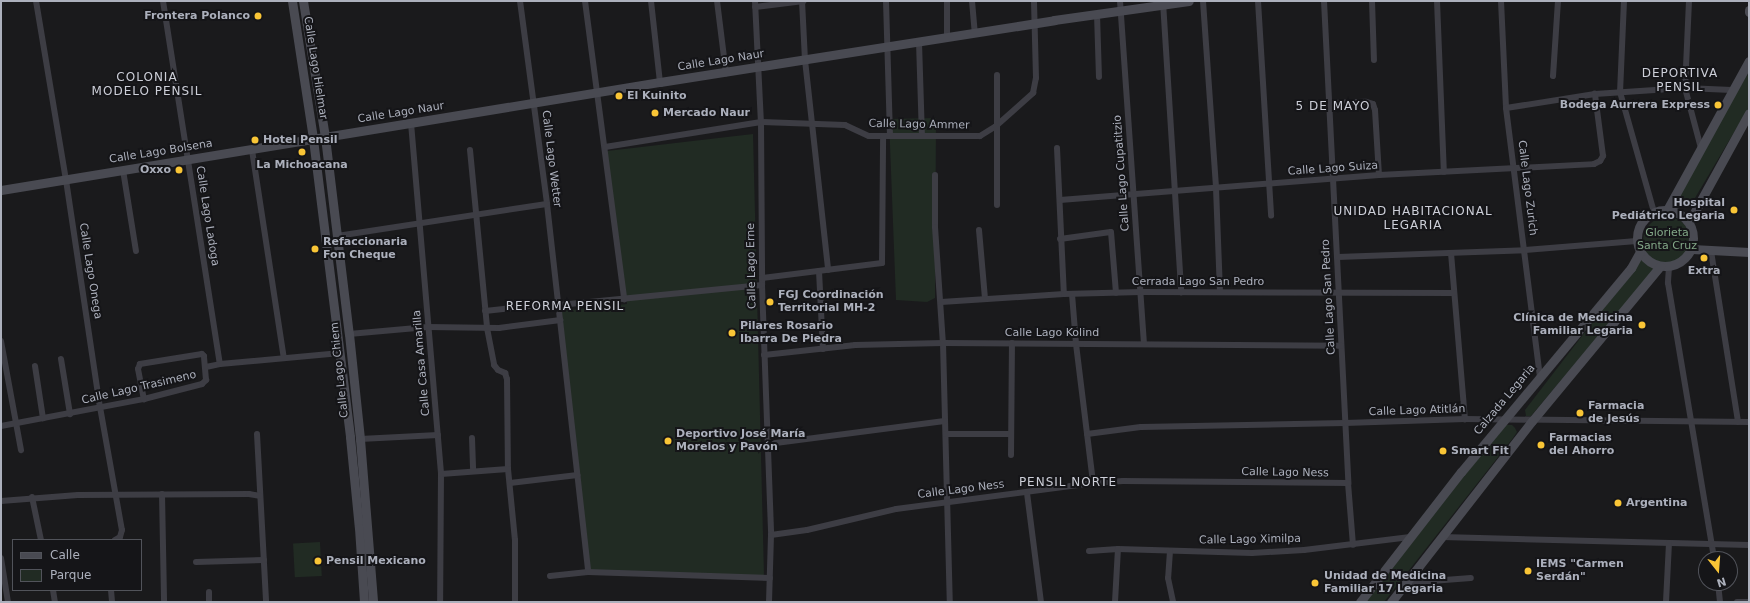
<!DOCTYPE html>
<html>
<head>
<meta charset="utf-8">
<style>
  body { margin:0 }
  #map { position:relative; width:1750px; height:603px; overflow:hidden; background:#1a1a1c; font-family:"DejaVu Sans",sans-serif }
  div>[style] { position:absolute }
  .green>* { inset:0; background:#212b23; transform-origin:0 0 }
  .round { border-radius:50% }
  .street>* { height:6px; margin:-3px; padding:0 3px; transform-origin:3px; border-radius:3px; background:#3d3d44 }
  .secondary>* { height:9px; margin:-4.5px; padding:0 4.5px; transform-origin:4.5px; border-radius:4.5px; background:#494a52 }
  .secondary>.ring { margin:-4.5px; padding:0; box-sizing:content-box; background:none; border:9px solid #494a52; border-radius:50% }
  .dots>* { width:11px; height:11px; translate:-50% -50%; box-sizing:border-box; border:2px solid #151518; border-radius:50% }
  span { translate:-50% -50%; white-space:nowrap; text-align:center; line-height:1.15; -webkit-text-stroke:4px #151518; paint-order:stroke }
  .poi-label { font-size:11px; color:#acb0bc; font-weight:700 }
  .right { translate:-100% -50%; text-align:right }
  .left { translate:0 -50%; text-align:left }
  .street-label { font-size:11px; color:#acb0bc }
  .park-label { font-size:11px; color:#83a888 }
  .neighbourhood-label { font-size:12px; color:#cdcfd8; letter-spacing:1px }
  .frame { position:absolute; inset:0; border:2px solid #acb0bc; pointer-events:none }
  .legend { position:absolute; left:12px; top:539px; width:130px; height:52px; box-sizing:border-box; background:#151518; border:1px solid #51535a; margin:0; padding:5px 7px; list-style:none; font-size:12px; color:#acb0bc }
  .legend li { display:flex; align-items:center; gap:8px; height:20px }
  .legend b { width:20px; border:1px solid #51535a }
  .north { position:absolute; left:1698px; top:551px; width:40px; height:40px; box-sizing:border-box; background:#151518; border:1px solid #51535a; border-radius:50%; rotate:163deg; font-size:11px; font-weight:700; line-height:16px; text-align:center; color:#acb0bc }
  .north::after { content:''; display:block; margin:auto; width:14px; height:18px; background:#f9c536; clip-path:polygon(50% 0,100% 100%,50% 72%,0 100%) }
</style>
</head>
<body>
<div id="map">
  <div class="green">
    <i style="clip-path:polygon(1749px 72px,1749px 107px,1695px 198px,1689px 205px,1680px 205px,1677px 202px,1675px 193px)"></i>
    <i style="clip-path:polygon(936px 118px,935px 298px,927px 302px,896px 300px,889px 119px)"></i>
    <i style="clip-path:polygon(753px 134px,764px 576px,590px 572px,561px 311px,627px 304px,607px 151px)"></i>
    <i class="round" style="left:1643px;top:217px;width:48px;height:48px"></i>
    <i style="clip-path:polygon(1642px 258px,1655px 268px,1531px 416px,1526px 416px,1525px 410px)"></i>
    <i style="clip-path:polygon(1506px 425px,1512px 425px,1515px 428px,1517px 432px,1513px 438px,1384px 602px,1366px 602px,1468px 471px)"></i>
    <i style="left:320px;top:542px;width:34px;height:27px;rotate:87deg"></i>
  </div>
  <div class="street">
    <i style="left:36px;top:1px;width:181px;rotate:80.5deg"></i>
    <i style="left:66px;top:180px;width:230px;rotate:81.5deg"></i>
    <i style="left:100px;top:407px;width:125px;rotate:79.9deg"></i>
    <i style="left:122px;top:530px;width:7px;rotate:106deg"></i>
    <i style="left:120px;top:537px;width:6px;rotate:149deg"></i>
    <i style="left:163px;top:1px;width:367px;rotate:81.1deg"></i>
    <i style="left:520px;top:1px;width:205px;rotate:82.4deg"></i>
    <i style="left:547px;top:204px;width:370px;rotate:83.6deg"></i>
    <i style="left:585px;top:1px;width:301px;rotate:82.5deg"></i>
    <i style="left:651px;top:1px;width:81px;rotate:83.7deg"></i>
    <i style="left:717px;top:1px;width:73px;rotate:82.9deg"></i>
    <i style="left:755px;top:1px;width:121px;rotate:87.2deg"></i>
    <i style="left:761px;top:122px;width:163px;rotate:89.6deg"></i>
    <i style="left:762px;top:285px;width:250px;rotate:87.9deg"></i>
    <i style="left:771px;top:535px;width:67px;rotate:91.7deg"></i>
    <i style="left:802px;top:1px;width:59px;rotate:87.1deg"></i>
    <i style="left:805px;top:60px;width:211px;rotate:83.7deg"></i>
    <i style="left:886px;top:1px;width:135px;rotate:88.3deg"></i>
    <i style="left:972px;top:1px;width:33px;rotate:85deg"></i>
    <i style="left:1120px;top:1px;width:343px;rotate:86deg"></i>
    <i style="left:1203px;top:1px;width:187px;rotate:86deg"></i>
    <i style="left:1216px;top:188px;width:104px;rotate:87.8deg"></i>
    <i style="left:1258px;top:1px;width:215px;rotate:86.5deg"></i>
    <i style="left:1324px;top:1px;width:483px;rotate:87.1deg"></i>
    <i style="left:1348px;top:483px;width:62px;rotate:85.4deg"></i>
    <i style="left:1372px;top:1px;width:59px;rotate:88.1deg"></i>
    <i style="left:1437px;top:1px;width:171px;rotate:87.7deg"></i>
    <i style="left:1501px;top:1px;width:107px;rotate:87.3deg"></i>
    <i style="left:1506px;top:108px;width:271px;rotate:82.8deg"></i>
    <i style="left:1624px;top:1px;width:91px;rotate:92.5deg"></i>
    <i style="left:1620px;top:92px;width:125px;rotate:74.2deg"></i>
    <i style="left:1689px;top:1px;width:87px;rotate:92.6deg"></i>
    <i style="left:1685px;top:88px;width:62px;rotate:75.1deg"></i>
    <i style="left:1163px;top:2px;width:291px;rotate:86.4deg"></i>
    <i style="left:755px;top:7px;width:49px;rotate:-7deg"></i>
    <i style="left:1097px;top:14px;width:63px;rotate:88.2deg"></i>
    <i style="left:947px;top:38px;width:37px;rotate:-90deg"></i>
    <i style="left:919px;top:42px;width:94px;rotate:88.2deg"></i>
    <i style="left:1553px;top:76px;width:75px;rotate:-86.2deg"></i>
    <i style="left:1329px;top:103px;width:37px;rotate:-2deg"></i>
    <i style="left:1366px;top:102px;width:7px;rotate:16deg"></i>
    <i style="left:1373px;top:104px;width:6px;rotate:72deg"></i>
    <i style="left:1375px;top:110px;width:65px;rotate:86.5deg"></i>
    <i style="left:1506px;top:108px;width:90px;rotate:-8.9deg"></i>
    <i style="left:1595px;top:94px;width:90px;rotate:-3.8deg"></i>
    <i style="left:1685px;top:88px;width:47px;rotate:2.4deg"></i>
    <i style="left:411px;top:123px;width:352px;rotate:85.1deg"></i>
    <i style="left:441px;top:474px;width:128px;rotate:90.4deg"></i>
    <i style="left:605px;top:147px;width:158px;rotate:-9.1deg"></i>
    <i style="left:761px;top:122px;width:84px;rotate:2deg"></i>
    <i style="left:845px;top:125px;width:26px;rotate:25deg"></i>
    <i style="left:869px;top:136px;width:111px"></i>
    <i style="left:980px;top:136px;width:19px;rotate:-32deg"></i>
    <i style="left:996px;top:126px;width:50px;rotate:-41.7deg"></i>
    <i style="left:1033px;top:93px;width:15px;rotate:-79deg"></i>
    <i style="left:1036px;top:78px;width:77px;rotate:-91.5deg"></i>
    <i style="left:1057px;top:148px;width:146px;rotate:87.3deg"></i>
    <i style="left:252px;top:150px;width:210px;rotate:81.3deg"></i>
    <i style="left:470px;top:150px;width:179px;rotate:84.5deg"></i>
    <i style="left:487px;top:328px;width:38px;rotate:79deg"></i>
    <i style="left:494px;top:365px;width:6px;rotate:51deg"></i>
    <i style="left:498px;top:370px;width:8px;rotate:23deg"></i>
    <i style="left:505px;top:373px;width:6px;rotate:72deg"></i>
    <i style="left:507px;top:379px;width:90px;rotate:89.4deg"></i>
    <i style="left:508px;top:469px;width:71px;rotate:84.4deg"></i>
    <i style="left:515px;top:540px;width:62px;rotate:90deg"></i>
    <i style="left:123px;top:170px;width:82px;rotate:80.9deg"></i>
    <i style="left:935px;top:175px;width:52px;rotate:90deg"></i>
    <i style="left:935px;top:227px;width:116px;rotate:86.1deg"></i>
    <i style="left:943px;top:343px;width:259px;rotate:88.5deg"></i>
    <i style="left:1060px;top:200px;width:320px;rotate:-4.5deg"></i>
    <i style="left:1379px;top:175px;width:215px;rotate:-2.9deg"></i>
    <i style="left:1594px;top:164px;width:7px;rotate:-27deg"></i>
    <i style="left:1600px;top:161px;width:6px;rotate:-59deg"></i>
    <i style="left:1603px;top:156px;width:63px;rotate:-97.4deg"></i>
    <i style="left:997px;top:205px;width:130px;rotate:-90deg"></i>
    <i style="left:979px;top:230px;width:69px;rotate:85deg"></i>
    <i style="left:337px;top:236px;width:212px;rotate:-8.7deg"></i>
    <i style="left:1060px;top:239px;width:51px;rotate:-7.8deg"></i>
    <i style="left:1111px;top:232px;width:61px;rotate:85.3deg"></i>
    <i style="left:1711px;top:251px;width:173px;rotate:81deg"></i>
    <i style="left:1451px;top:253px;width:167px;rotate:85.2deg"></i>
    <i style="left:1338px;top:257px;width:187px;rotate:-2.1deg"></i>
    <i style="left:1525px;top:250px;width:112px;rotate:-4.6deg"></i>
    <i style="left:1669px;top:267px;width:16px;rotate:94deg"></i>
    <i style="left:1668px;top:283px;width:280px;rotate:80.5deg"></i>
    <i style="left:819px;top:271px;width:78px;rotate:87.1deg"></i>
    <i style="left:762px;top:278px;width:121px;rotate:-7.1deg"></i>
    <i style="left:882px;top:263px;width:127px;rotate:-89.5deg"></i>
    <i style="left:1072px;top:294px;width:50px;rotate:85.4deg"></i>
    <i style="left:1076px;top:344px;width:140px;rotate:83deg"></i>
    <i style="left:941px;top:302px;width:123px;rotate:-3.7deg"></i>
    <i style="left:1064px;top:294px;width:77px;rotate:-1.5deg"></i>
    <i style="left:1141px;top:292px;width:313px;rotate:0.2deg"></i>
    <i style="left:559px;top:305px;width:204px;rotate:-5.6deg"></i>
    <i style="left:485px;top:311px;width:53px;rotate:-6.5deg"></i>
    <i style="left:349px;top:334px;width:79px;rotate:-5.1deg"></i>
    <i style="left:428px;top:327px;width:71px;rotate:0.8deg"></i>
    <i style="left:499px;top:328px;width:62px;rotate:-7.5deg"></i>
    <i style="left:1px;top:341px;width:111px;rotate:79.6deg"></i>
    <i style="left:764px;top:355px;width:92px;rotate:-6.3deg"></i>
    <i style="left:855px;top:345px;width:88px;rotate:-1.3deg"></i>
    <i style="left:943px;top:343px;width:398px;rotate:0.4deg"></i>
    <i style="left:61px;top:359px;width:56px;rotate:80.7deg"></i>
    <i style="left:35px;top:366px;width:53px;rotate:81.3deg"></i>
    <i style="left:206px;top:367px;width:14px;rotate:-12deg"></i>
    <i style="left:220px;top:364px;width:121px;rotate:-5.2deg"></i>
    <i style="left:1px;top:426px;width:146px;rotate:-10.7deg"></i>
    <i style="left:144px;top:399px;width:60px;rotate:-14.5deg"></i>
    <i style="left:202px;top:384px;width:6px;rotate:-45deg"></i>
    <i style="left:206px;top:380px;width:24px;rotate:-95deg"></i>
    <i style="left:204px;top:356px;width:3px;rotate:-135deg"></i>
    <i style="left:202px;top:354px;width:63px;rotate:170.8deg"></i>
    <i style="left:140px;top:364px;width:5px;rotate:112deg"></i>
    <i style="left:138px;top:369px;width:31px;rotate:79deg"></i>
    <i style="left:257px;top:434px;width:168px;rotate:86.9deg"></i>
    <i style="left:946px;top:434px;width:64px"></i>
    <i style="left:1087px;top:434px;width:54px;rotate:-7.4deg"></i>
    <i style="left:1141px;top:427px;width:204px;rotate:-1.1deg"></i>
    <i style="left:1345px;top:423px;width:120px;rotate:-1.9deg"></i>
    <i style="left:1465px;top:419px;width:284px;rotate:0.6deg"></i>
    <i style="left:472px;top:438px;width:33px;rotate:88deg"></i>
    <i style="left:360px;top:439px;width:78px;rotate:-2.9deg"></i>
    <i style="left:768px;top:444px;width:178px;rotate:-7.4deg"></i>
    <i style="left:1011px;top:455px;width:112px;rotate:-89.5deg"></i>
    <i style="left:441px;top:474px;width:67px;rotate:-4.3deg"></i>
    <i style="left:510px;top:483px;width:68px;rotate:-6.7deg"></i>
    <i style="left:1027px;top:493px;width:110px;rotate:82.7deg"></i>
    <i style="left:162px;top:494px;width:108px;rotate:88.9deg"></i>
    <i style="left:32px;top:497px;width:44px;rotate:78.2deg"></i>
    <i style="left:1px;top:501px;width:77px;rotate:-4.5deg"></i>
    <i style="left:78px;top:495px;width:171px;rotate:-0.3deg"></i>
    <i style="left:249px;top:494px;width:11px;rotate:10deg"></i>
    <i style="left:771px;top:535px;width:36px;rotate:-8deg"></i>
    <i style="left:807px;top:530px;width:91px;rotate:-13.3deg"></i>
    <i style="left:896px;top:509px;width:199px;rotate:-7.5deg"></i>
    <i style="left:1093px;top:483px;width:30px;rotate:-4deg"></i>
    <i style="left:1123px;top:481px;width:225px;rotate:0.5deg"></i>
    <i style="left:1442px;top:537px;width:307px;rotate:1.5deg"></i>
    <i style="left:1089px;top:551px;width:29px;rotate:-4deg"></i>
    <i style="left:1118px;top:549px;width:134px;rotate:1.7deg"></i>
    <i style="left:1252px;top:553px;width:52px;rotate:-3.3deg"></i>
    <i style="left:1304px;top:550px;width:107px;rotate:-7deg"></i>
    <i style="left:1170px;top:551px;width:27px;rotate:94deg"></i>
    <i style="left:1168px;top:578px;width:25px;rotate:78deg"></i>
    <i style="left:1px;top:558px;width:45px;rotate:81deg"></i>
    <i style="left:196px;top:562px;width:68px;rotate:-1.7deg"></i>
    <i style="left:550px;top:576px;width:38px;rotate:-6deg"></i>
    <i style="left:588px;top:572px;width:182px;rotate:1.9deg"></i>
    <i style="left:1405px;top:583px;width:66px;rotate:-4.3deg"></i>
    <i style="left:1718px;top:583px;width:19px;rotate:84deg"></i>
    <i style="left:53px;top:590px;width:12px;rotate:81deg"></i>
    <i style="left:111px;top:590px;width:12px;rotate:85deg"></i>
    <i style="left:209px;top:602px;width:10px;rotate:-90deg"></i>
    <i style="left:1115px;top:602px;width:53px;rotate:-86.8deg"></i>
    <i style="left:1666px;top:602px;width:59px;rotate:-87.1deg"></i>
    <i style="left:1737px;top:602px;width:12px"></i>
  </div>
  <div class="secondary">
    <i style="left:292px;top:1px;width:140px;rotate:81.3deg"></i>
    <i style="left:313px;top:139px;width:300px;rotate:82.9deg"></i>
    <i style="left:350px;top:437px;width:91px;rotate:84.4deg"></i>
    <i style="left:359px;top:528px;width:74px;rotate:86.1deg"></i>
    <i style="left:303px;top:1px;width:138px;rotate:80.8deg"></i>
    <i style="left:325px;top:137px;width:198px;rotate:83.1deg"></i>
    <i style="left:349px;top:334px;width:106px;rotate:84deg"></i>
    <i style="left:360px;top:439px;width:164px;rotate:85.4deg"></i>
    <i style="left:1749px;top:10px;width:2px;rotate:90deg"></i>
    <i style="left:1px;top:190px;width:668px;rotate:-9.31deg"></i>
    <i style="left:660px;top:82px;width:399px;rotate:-8.9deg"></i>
    <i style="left:1054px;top:20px;width:136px;rotate:-8deg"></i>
    <i class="ring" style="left:1637px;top:210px;width:47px;height:47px"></i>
    <i style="left:1667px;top:210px;width:170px;rotate:-61.2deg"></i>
    <i style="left:1689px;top:222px;width:124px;rotate:-61.2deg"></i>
    <i style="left:1692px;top:249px;width:57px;rotate:3deg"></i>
    <i style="left:1360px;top:602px;width:165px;rotate:-52.2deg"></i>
    <i style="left:1461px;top:472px;width:266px;rotate:-50.2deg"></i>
    <i style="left:1631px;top:268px;width:18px;rotate:-61deg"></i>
    <i style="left:1391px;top:602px;width:229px;rotate:-52.1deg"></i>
    <i style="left:1532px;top:421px;width:201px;rotate:-50.4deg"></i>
  </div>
  <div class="dots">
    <i style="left:258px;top:16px;background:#f9c536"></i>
    <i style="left:619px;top:96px;background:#f9c536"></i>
    <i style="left:1718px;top:105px;background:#f9c536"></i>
    <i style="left:655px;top:113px;background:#f9c536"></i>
    <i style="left:255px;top:140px;background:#f9c536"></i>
    <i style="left:302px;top:152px;background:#f9c536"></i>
    <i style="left:179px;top:170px;background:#f9c536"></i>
    <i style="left:1734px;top:210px;background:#f9c536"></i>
    <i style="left:315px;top:249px;background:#f9c536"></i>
    <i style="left:1704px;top:258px;background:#f9c536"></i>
    <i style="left:770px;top:302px;background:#f9c536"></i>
    <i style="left:1642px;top:325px;background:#f9c536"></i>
    <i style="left:732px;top:333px;background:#f9c536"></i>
    <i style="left:1580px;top:413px;background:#f9c536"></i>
    <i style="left:668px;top:441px;background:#f9c536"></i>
    <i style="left:1541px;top:445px;background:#f9c536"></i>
    <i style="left:1443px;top:451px;background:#f9c536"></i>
    <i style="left:1618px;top:503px;background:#f9c536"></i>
    <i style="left:318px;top:561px;background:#f9c536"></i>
    <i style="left:1528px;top:571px;background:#f9c536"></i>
    <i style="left:1315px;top:583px;background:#f9c536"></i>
  </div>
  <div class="poi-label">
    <span class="right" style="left:250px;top:16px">Frontera Polanco</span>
    <span class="left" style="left:627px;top:96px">El Kuinito</span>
    <span class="right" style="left:1710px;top:105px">Bodega Aurrera Express</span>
    <span class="left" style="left:663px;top:113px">Mercado Naur</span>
    <span class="left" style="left:263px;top:140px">Hotel Pensil</span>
    <span style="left:302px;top:165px">La Michoacana</span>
    <span class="right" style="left:171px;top:170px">Oxxo</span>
    <span class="right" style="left:1725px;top:210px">Hospital<br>Pediátrico Legaria</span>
    <span class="left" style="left:323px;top:249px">Refaccionaria<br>Fon Cheque</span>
    <span style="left:1704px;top:271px">Extra</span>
    <span class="left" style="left:778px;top:302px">FGJ Coordinación<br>Territorial MH-2</span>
    <span class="right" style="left:1633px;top:325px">Clínica de Medicina<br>Familiar Legaria</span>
    <span class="left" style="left:740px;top:333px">Pilares Rosario<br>Ibarra De Piedra</span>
    <span class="left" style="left:1588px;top:413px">Farmacia<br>de Jesús</span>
    <span class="left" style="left:676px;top:441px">Deportivo José María<br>Morelos y Pavón</span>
    <span class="left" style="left:1549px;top:445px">Farmacias<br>del Ahorro</span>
    <span class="left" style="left:1451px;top:451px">Smart Fit</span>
    <span class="left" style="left:1626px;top:503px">Argentina</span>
    <span class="left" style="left:326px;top:561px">Pensil Mexicano</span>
    <span class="left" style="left:1536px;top:571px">IEMS "Carmen<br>Serdán"</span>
    <span class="left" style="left:1324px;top:583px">Unidad de Medicina<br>Familiar 17 Legaria</span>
  </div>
  <div class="street-label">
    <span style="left:721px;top:61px;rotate:-9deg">Calle Lago Naur</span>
    <span style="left:315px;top:68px;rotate:81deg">Calle Lago Hielmar</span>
    <span style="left:401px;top:113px;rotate:-9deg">Calle Lago Naur</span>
    <span style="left:919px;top:125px;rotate:1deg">Calle Lago Ammer</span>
    <span style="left:161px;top:152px;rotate:-9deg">Calle Lago Bolsena</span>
    <span style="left:551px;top:159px;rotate:83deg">Calle Lago Wetter</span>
    <span style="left:1333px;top:169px;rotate:-4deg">Calle Lago Suiza</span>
    <span style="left:1122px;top:173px;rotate:-94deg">Calle Lago Cupatitzio</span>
    <span style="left:1527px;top:188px;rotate:83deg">Calle Lago Zurich</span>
    <span style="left:207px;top:216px;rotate:81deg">Calle Lago Ladoga</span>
    <span style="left:752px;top:266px;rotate:-91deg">Calle Lago Erne</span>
    <span style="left:90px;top:271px;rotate:81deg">Calle Lago Onega</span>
    <span style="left:1198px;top:282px">Cerrada Lago San Pedro</span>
    <span style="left:1329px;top:297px;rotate:-93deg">Calle Lago San Pedro</span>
    <span style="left:1052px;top:333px">Calle Lago Kolind</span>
    <span style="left:422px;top:363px;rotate:-95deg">Calle Casa Amarilla</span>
    <span style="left:340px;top:370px;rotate:-96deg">Calle Lago Chiem</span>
    <span style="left:139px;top:388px;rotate:-13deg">Calle Lago Trasimeno</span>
    <span style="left:1505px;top:400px;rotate:-50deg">Calzada Legaria</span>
    <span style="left:1417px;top:411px;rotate:-2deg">Calle Lago Atitlán</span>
    <span style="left:1285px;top:473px;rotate:1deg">Calle Lago Ness</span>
    <span style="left:961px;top:490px;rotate:-7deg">Calle Lago Ness</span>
    <span style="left:1250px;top:540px;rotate:-1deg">Calle Lago Ximilpa</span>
  </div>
  <div class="park-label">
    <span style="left:1667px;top:240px">Glorieta<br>Santa Cruz</span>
  </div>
  <div class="neighbourhood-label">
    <span style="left:1680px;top:81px">DEPORTIVA<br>PENSIL</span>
    <span style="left:147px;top:85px">COLONIA<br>MODELO PENSIL</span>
    <span style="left:1333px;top:107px">5 DE MAYO</span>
    <span style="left:1413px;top:219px">UNIDAD HABITACIONAL<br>LEGARIA</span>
    <span style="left:565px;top:307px">REFORMA PENSIL</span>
    <span style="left:1068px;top:483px">PENSIL NORTE</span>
  </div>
  <div class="frame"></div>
  <ul class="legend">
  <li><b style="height:5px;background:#494a52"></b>Calle</li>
  <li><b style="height:11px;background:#212b23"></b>Parque</li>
  </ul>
  <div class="north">N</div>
</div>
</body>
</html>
